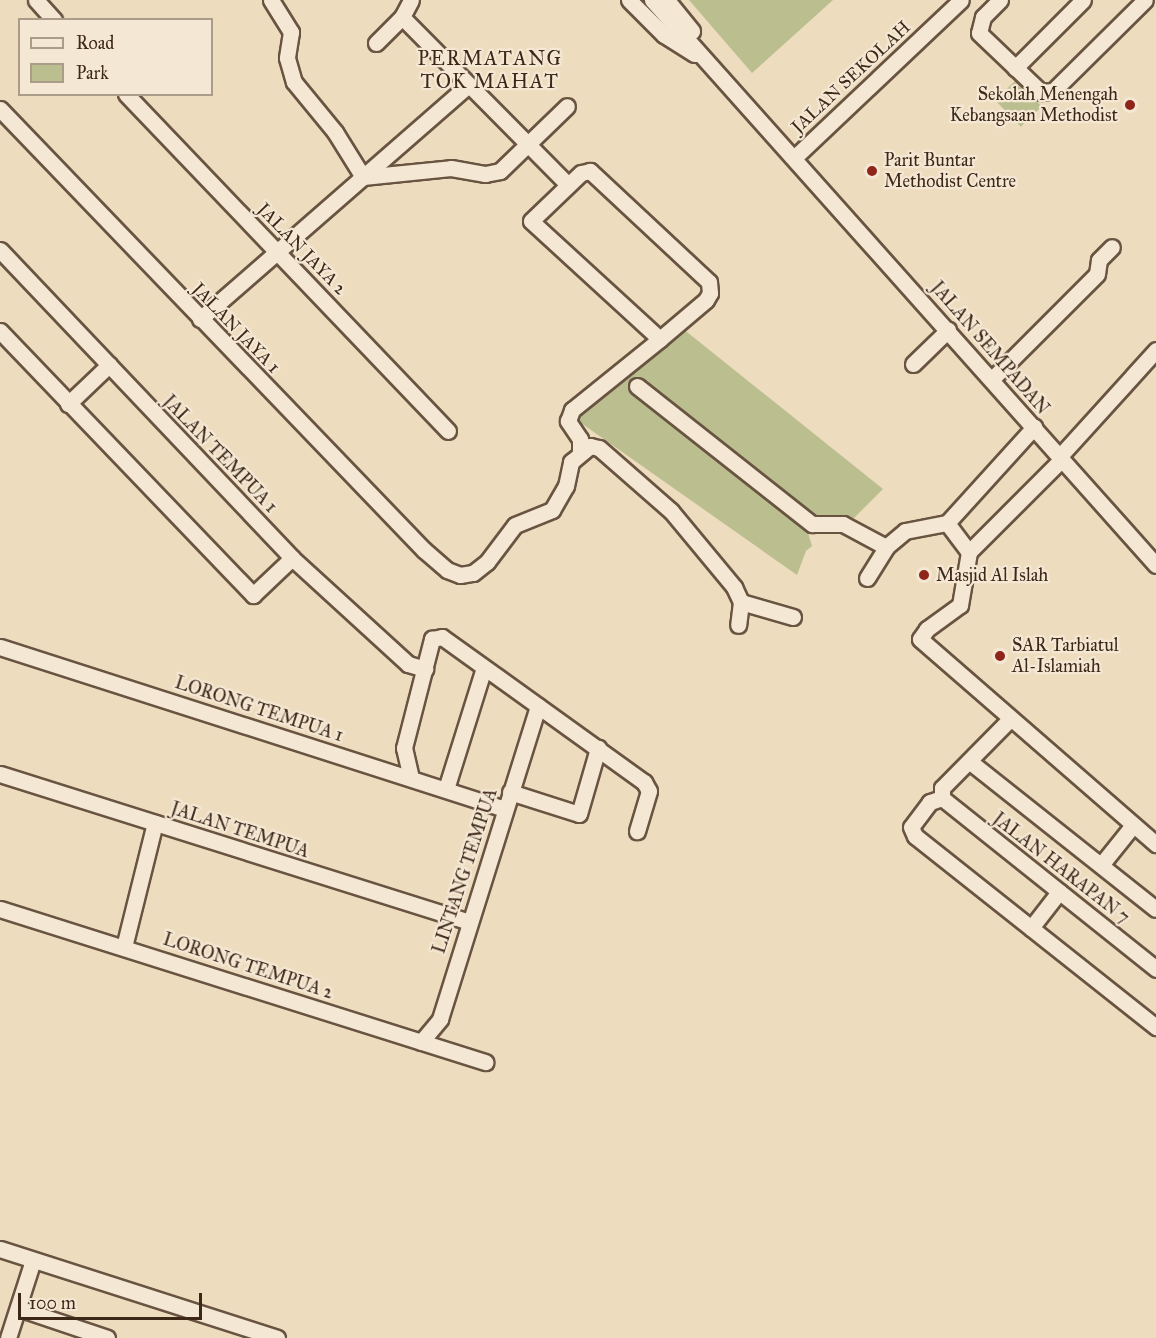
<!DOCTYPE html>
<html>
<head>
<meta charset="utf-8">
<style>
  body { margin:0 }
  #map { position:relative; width:1156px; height:1338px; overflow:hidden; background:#eedcbf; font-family:"IM FELL Great Primer",serif }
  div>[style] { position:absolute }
  .green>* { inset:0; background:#bbbf90; transform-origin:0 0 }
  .roads { filter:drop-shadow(2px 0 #695441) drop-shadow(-2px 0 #695441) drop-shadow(0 2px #695441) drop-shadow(0 -2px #695441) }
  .minor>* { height:15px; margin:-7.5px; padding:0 7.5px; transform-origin:7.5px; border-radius:7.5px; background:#f4e8d5 }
  .dots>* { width:16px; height:16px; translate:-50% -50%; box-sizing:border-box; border:3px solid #f4e8d5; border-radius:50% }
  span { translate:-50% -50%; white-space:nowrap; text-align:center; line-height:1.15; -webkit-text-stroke:4.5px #f4e8d5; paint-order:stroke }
  .street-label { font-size:18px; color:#3d2717 }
  .poi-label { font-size:18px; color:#3d2717 }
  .right { translate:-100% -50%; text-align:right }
  .left { translate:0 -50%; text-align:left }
  .neighbourhood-label { font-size:20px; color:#3d2717; letter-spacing:1.5px }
  .legend { position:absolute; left:18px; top:18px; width:195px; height:78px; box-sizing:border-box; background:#f4e8d5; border:2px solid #ab9b89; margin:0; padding:8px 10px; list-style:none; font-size:18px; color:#3d2717 }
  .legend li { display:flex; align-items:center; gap:12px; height:30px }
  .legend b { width:30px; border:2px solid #ab9b89 }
  .scale { position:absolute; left:18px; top:1293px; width:184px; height:27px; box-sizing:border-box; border:3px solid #3d2717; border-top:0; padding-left:8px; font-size:18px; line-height:21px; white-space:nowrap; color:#3d2717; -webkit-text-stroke:4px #f4e8d5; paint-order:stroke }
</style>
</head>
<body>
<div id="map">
  <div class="green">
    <i style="clip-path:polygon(689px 0,833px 0,752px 73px)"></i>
    <i style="left:1016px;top:80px;width:37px;height:29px;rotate:46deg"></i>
    <i style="clip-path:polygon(682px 328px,883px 489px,853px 519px,806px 526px,812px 546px,806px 551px,797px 575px,571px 416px)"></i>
  </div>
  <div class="roads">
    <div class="minor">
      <i style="left:36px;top:0;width:27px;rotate:48deg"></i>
      <i style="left:271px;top:0;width:38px;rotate:58deg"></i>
      <i style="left:291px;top:32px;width:26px;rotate:99deg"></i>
      <i style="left:287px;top:58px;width:25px;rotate:74deg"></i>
      <i style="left:294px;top:82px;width:65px;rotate:50.6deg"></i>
      <i style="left:335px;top:132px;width:53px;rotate:58.1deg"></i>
      <i style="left:363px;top:177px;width:88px;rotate:-5.8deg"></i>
      <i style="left:451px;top:168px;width:35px;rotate:10deg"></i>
      <i style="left:485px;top:174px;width:15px;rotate:-11deg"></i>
      <i style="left:500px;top:171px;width:93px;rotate:-44.1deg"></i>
      <i style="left:629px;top:0;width:49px;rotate:45deg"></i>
      <i style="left:664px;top:35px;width:36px;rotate:32deg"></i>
      <i style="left:652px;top:0;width:757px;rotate:48.27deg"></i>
      <i style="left:667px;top:0;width:40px;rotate:51deg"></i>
      <i style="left:1000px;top:0;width:24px;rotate:135deg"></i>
      <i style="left:983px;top:17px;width:16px;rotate:104deg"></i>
      <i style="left:979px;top:33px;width:86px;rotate:43.6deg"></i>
      <i style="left:1041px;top:92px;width:12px;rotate:-5deg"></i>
      <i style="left:1053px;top:91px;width:129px;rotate:-44.7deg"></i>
      <i style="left:402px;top:17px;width:236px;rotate:45.3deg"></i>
      <i style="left:376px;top:43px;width:37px;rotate:-45deg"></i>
      <i style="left:402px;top:17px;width:19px;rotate:-62deg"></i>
      <i style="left:1015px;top:68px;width:96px;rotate:-45deg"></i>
      <i style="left:126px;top:94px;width:466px;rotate:46.3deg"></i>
      <i style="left:0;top:109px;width:612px;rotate:46.13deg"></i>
      <i style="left:424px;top:550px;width:30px;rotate:41deg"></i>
      <i style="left:447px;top:570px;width:14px;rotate:21deg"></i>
      <i style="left:460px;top:575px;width:13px;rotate:-9deg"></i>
      <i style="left:473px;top:573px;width:18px;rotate:-38deg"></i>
      <i style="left:487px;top:562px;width:46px;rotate:-52.9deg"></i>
      <i style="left:515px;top:525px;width:40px;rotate:-22deg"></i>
      <i style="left:552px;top:510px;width:28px;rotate:-60deg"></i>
      <i style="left:566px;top:486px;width:25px;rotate:-78deg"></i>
      <i style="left:571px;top:462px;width:25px;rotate:-40deg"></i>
      <i style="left:590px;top:446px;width:9px;rotate:13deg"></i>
      <i style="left:599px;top:448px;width:96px;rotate:41.2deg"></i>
      <i style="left:671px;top:511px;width:99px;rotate:50.3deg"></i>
      <i style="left:734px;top:587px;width:17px;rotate:65deg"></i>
      <i style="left:741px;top:602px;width:23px;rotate:97deg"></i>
      <i style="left:795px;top:157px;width:228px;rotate:-43.4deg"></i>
      <i style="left:0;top:250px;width:424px;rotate:46.5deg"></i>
      <i style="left:292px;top:558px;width:157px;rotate:42.4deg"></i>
      <i style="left:408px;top:664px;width:18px;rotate:16deg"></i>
      <i style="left:200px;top:319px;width:356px;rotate:-41.1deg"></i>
      <i style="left:0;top:331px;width:366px;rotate:46.2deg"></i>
      <i style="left:253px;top:595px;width:54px;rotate:-43.5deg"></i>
      <i style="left:913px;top:364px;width:49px;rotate:-44.2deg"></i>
      <i style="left:992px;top:379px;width:148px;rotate:-45deg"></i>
      <i style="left:1097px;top:274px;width:14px;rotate:-82deg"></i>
      <i style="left:1099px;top:260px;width:18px;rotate:-45deg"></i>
      <i style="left:637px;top:386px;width:223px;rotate:38.3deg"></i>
      <i style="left:812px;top:524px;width:31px"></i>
      <i style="left:843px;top:524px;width:49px;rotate:28.1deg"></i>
      <i style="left:68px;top:404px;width:57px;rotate:-43.6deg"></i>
      <i style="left:580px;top:452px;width:13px;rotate:-90deg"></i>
      <i style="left:580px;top:439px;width:22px;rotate:-124deg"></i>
      <i style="left:568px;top:421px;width:12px;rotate:-70deg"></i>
      <i style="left:572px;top:410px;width:113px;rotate:-38.9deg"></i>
      <i style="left:660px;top:339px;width:60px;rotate:-40.3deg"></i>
      <i style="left:706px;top:300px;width:8px;rotate:-60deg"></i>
      <i style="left:710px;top:293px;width:11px;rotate:-95deg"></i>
      <i style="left:709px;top:282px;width:163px;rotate:-137deg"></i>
      <i style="left:590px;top:171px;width:9px;rotate:167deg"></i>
      <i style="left:581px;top:173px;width:69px;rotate:136.2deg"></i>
      <i style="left:531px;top:221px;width:175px;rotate:42.5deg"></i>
      <i style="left:1060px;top:456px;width:143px;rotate:-47.8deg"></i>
      <i style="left:947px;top:523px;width:36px;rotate:53deg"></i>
      <i style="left:969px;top:552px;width:54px;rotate:99.6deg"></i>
      <i style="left:960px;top:605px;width:41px;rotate:144deg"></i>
      <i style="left:927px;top:629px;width:12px;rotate:125deg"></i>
      <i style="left:920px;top:639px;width:313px;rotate:41deg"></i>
      <i style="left:969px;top:552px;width:132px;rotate:-45deg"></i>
      <i style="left:867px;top:578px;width:36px;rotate:-58deg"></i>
      <i style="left:886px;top:547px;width:25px;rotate:-40deg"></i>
      <i style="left:905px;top:531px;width:43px;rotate:-10.8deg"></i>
      <i style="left:947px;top:523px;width:130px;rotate:-47.8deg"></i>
      <i style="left:741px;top:602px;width:54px;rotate:16.1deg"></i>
      <i style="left:0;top:647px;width:530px;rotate:17.79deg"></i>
      <i style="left:969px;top:761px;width:238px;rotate:38.4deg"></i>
      <i style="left:0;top:774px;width:492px;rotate:17.5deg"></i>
      <i style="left:411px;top:778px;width:31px;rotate:-103deg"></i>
      <i style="left:404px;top:748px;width:113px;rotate:-75.6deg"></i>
      <i style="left:432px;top:639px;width:10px;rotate:-11deg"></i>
      <i style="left:442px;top:637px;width:249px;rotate:35.7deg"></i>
      <i style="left:644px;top:782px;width:10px;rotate:61deg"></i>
      <i style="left:649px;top:791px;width:42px;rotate:106.7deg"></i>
      <i style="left:446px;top:789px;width:127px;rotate:-72.6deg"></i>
      <i style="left:510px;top:792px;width:72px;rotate:17.7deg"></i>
      <i style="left:579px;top:814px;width:69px;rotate:-73.9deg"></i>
      <i style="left:942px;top:798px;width:13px;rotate:162deg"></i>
      <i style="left:930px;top:802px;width:31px;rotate:127deg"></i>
      <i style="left:911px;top:827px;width:10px;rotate:66deg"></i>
      <i style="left:915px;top:836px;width:308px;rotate:38.4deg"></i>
      <i style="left:942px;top:798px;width:274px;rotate:38.6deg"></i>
      <i style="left:942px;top:798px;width:10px;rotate:-90deg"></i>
      <i style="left:942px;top:788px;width:97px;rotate:-45.4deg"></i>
      <i style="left:1101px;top:865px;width:51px;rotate:-51.3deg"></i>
      <i style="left:0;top:909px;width:509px;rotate:17.51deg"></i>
      <i style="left:1031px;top:928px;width:46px;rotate:-52.1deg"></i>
      <i style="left:124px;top:947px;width:128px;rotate:-76deg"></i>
      <i style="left:421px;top:1042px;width:30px;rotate:-50deg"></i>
      <i style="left:440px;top:1019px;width:328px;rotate:-72.6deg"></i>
      <i style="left:0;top:1249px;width:291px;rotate:17.8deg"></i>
      <i style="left:18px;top:1308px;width:94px;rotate:18.6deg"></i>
      <i style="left:8px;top:1338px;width:82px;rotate:-72.2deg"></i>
    </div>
  </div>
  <div class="dots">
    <i style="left:1130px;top:105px;background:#8f2418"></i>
    <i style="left:872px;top:171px;background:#8f2418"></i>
    <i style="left:924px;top:575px;background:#8f2418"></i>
    <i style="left:1000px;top:656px;background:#8f2418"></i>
  </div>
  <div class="street-label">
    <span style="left:851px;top:77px;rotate:-43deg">JALAN SEKOLAH</span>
    <span style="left:302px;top:249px;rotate:46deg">JALAN JAYA 2</span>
    <span style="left:236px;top:328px;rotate:46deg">JALAN JAYA 1</span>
    <span style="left:990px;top:348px;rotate:49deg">JALAN SEMPADAN</span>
    <span style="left:220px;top:454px;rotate:46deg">JALAN TEMPUA 1</span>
    <span style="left:259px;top:709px;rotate:18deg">LORONG TEMPUA 1</span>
    <span style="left:240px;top:830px;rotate:18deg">JALAN TEMPUA</span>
    <span style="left:1061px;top:868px;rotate:38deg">JALAN HARAPAN 7</span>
    <span style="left:465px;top:871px;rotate:-72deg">LINTANG TEMPUA</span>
    <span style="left:248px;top:966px;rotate:18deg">LORONG TEMPUA 2</span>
  </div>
  <div class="poi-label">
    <span class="right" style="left:1118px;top:105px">Sekolah Menengah<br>Kebangsaan Methodist</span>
    <span class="left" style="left:884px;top:171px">Parit Buntar<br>Methodist Centre</span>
    <span class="left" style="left:936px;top:575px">Masjid Al Islah</span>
    <span class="left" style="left:1012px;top:656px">SAR Tarbiatul<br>Al-Islamiah</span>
  </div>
  <div class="neighbourhood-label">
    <span style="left:490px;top:70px">PERMATANG<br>TOK MAHAT</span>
  </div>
  <ul class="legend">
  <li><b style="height:8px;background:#f4e8d5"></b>Road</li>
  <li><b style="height:16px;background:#bbbf90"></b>Park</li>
  </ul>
  <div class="scale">100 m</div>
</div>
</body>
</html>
